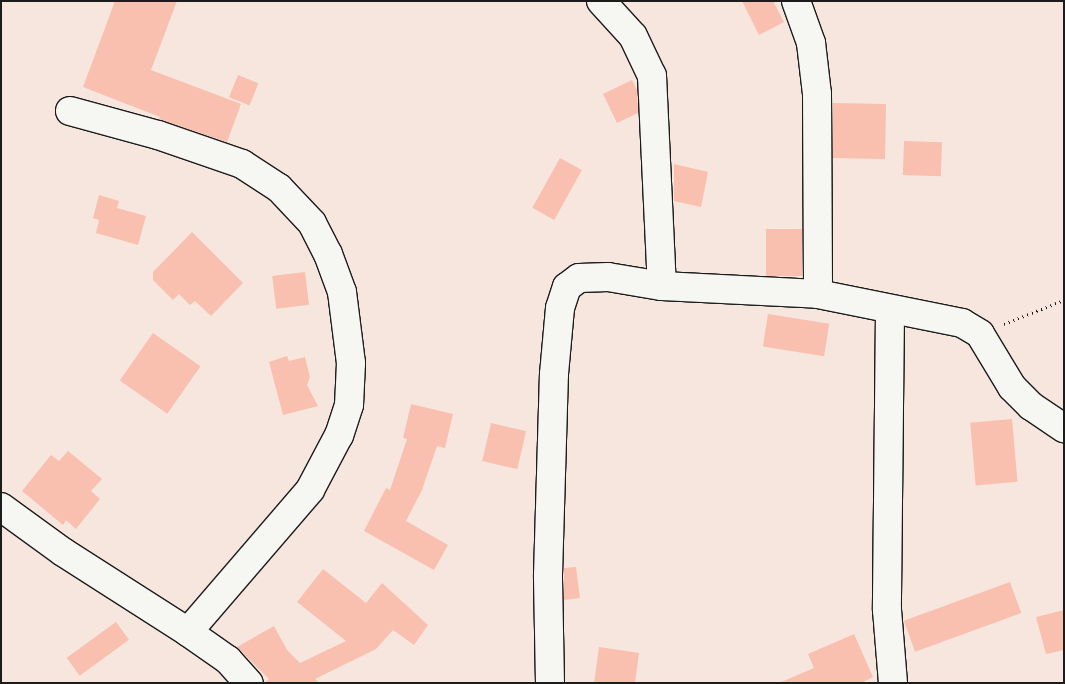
<!DOCTYPE html>
<html>
<head>
<meta charset="utf-8">
<style>
  body { margin:0 }
  #map { position:relative; width:1065px; height:684px; overflow:hidden; background:#f7e6de; font-family:Kalam,sans-serif }
  div>[style] { position:absolute }
  .building>* { inset:0; background:#f9bfaf; transform-origin:0 0 }
  .path>* { height:3px; margin-top:-1.5px; transform-origin:0; background:repeating-linear-gradient(90deg,#1c1c1c 0 1px,transparent 0 5px) }
  .roads { filter:drop-shadow(1px 0 #1c1c1c) drop-shadow(-1px 0 #1c1c1c) drop-shadow(0 1px #1c1c1c) drop-shadow(0 -1px #1c1c1c) }
  .minor>* { height:28px; margin:-14px; padding:0 14px; transform-origin:14px; border-radius:14px; background:#f6f6f2 }
  span { translate:-50% -50%; white-space:nowrap; text-align:center; line-height:1.15; -webkit-text-stroke:4.5px #f6f6f2; paint-order:stroke }
  .frame { position:absolute; inset:0; border:2px solid #1c1c1c; pointer-events:none }
</style>
</head>
<body>
<div id="map">
  <div class="building">
    <i style="clip-path:polygon(115px 1px,177px 1px,151px 70px,241px 104px,227px 142px,159px 119px,160px 117px,83px 87px)"></i>
    <i style="clip-path:polygon(742px 1px,773px 1px,784px 22px,759px 35px)"></i>
    <i style="left:238px;top:75px;width:22px;height:24px;rotate:22deg"></i>
    <i style="clip-path:polygon(632px 80px,637px 90px,638px 113px,617px 123px,603px 94px)"></i>
    <i style="left:833px;top:103px;width:53px;height:55px;rotate:1deg"></i>
    <i style="left:904px;top:141px;width:38px;height:34px;rotate:2deg"></i>
    <i style="left:560px;top:158px;width:25px;height:57px;rotate:29deg"></i>
    <i style="clip-path:polygon(674px 164px,708px 172px,701px 207px,674px 201px)"></i>
    <i style="clip-path:polygon(99px 195px,119px 201px,117px 208px,146px 216px,138px 245px,96px 233px,99px 220px,93px 218px)"></i>
    <i style="left:766px;top:229px;width:36px;height:47px"></i>
    <i style="clip-path:polygon(192px 232px,243px 283px,211px 316px,195px 301px,190px 305px,179px 294px,173px 300px,153px 280px,153px 272px)"></i>
    <i style="left:305px;top:272px;width:33px;height:33px;rotate:83deg"></i>
    <i style="left:768px;top:314px;width:62px;height:33px;rotate:9deg"></i>
    <i style="left:153px;top:333px;width:58px;height:58px;rotate:35deg"></i>
    <i style="clip-path:polygon(287px 356px,289px 361px,305px 357px,310px 377px,307px 385px,318px 406px,283px 415px,269px 362px)"></i>
    <i style="clip-path:polygon(411px 404px,453px 414px,445px 448px,437px 446px,422px 490px,406px 521px,448px 545px,434px 570px,364px 531px,386px 488px,390px 490px,407px 439px,403px 438px)"></i>
    <i style="left:1012px;top:419px;width:63px;height:42px;rotate:85deg"></i>
    <i style="left:491px;top:423px;width:36px;height:39px;rotate:13deg"></i>
    <i style="clip-path:polygon(68px 451px,102px 479px,91px 491px,100px 499px,76px 529px,66px 520px,63px 525px,22px 491px,51px 455px,59px 461px)"></i>
    <i style="clip-path:polygon(576px 567px,580px 598px,564px 600px,564px 568px)"></i>
    <i style="clip-path:polygon(323px 569px,366px 603px,382px 583px,428px 625px,414px 645px,393px 630px,376px 649px,315px 679px,319px 683px,264px 683px,269px 679px,237px 647px,274px 626px,287px 650px,300px 663px,346px 641px,297px 602px)"></i>
    <i style="left:1010px;top:582px;width:33px;height:113px;rotate:70deg"></i>
    <i style="clip-path:polygon(1064px 610px,1064px 650px,1046px 654px,1036px 617px)"></i>
    <i style="left:116px;top:622px;width:22px;height:61px;rotate:54deg"></i>
    <i style="clip-path:polygon(854px 634px,873px 677px,861px 683px,779px 683px,814px 668px,808px 654px)"></i>
    <i style="clip-path:polygon(599px 647px,639px 653px,635px 683px,594px 683px)"></i>
  </div>
  <div class="path">
    <i style="left:1004px;top:324px;width:65px;rotate:-21.8deg"></i>
  </div>
  <div class="roads">
    <div class="minor">
      <i style="left:601px;top:1px;width:47px;rotate:47.6deg"></i>
      <i style="left:633px;top:36px;width:44px;rotate:64.6deg"></i>
      <i style="left:652px;top:76px;width:210px;rotate:87.3deg"></i>
      <i style="left:796px;top:1px;width:45px;rotate:70.3deg"></i>
      <i style="left:811px;top:43px;width:51px;rotate:83.3deg"></i>
      <i style="left:817px;top:94px;width:200px;rotate:89.7deg"></i>
      <i style="left:70px;top:111px;width:91px;rotate:15.3deg"></i>
      <i style="left:158px;top:135px;width:89px;rotate:19deg"></i>
      <i style="left:242px;top:164px;width:44px;rotate:33deg"></i>
      <i style="left:279px;top:188px;width:48px;rotate:46.7deg"></i>
      <i style="left:312px;top:223px;width:35px;rotate:63deg"></i>
      <i style="left:328px;top:254px;width:40px;rotate:69.8deg"></i>
      <i style="left:342px;top:292px;width:72px;rotate:82.8deg"></i>
      <i style="left:351px;top:363px;width:42px;rotate:92.7deg"></i>
      <i style="left:349px;top:405px;width:32px;rotate:108deg"></i>
      <i style="left:339px;top:435px;width:62px;rotate:117.8deg"></i>
      <i style="left:310px;top:490px;width:187px;rotate:130.7deg"></i>
      <i style="left:890px;top:311px;width:299px;rotate:90.6deg"></i>
      <i style="left:887px;top:610px;width:73px;rotate:85.3deg"></i>
      <i style="left:1px;top:507px;width:77px;rotate:36deg"></i>
      <i style="left:63px;top:552px;width:148px;rotate:32.6deg"></i>
      <i style="left:188px;top:632px;width:49px;rotate:35deg"></i>
      <i style="left:228px;top:660px;width:31px;rotate:48deg"></i>
      <i style="left:550px;top:683px;width:108px;rotate:-91.1deg"></i>
      <i style="left:548px;top:575px;width:201px;rotate:-88.3deg"></i>
      <i style="left:554px;top:374px;width:66px;rotate:-84.8deg"></i>
      <i style="left:560px;top:308px;width:22px;rotate:-72deg"></i>
      <i style="left:567px;top:287px;width:15px;rotate:-37deg"></i>
      <i style="left:579px;top:278px;width:29px;rotate:-2deg"></i>
      <i style="left:608px;top:277px;width:55px;rotate:9.5deg"></i>
      <i style="left:662px;top:286px;width:156px;rotate:2.9deg"></i>
      <i style="left:818px;top:294px;width:147px;rotate:11.4deg"></i>
      <i style="left:962px;top:323px;width:21px;rotate:31deg"></i>
      <i style="left:980px;top:334px;width:62px;rotate:58.9deg"></i>
      <i style="left:1012px;top:387px;width:27px;rotate:45deg"></i>
      <i style="left:1031px;top:406px;width:40px;rotate:34deg"></i>
    </div>
  </div>
  <div class="frame"></div>
</div>
</body>
</html>
